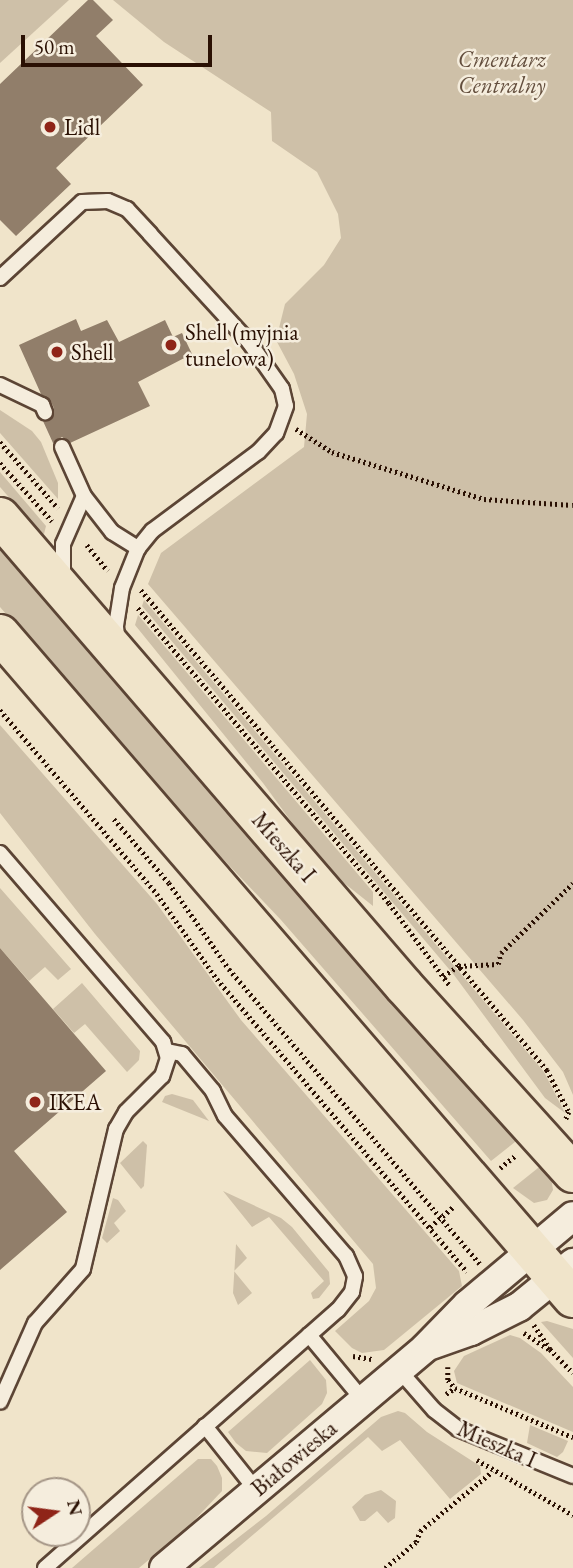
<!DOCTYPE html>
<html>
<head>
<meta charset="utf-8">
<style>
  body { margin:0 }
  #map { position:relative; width:573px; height:1568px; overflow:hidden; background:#f0e4ca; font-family:"EB Garamond",serif }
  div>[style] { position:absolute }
  .green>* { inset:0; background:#cec0a8 }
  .building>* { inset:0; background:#917e6a }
  .path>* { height:4.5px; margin-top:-2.25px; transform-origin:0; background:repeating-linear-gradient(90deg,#2a1003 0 2px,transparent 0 5.5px) }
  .roads { filter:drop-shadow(2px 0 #5c4535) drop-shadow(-2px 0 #5c4535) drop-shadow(0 2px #5c4535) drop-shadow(0 -2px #5c4535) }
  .service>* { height:14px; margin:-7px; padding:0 7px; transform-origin:7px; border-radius:7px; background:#f5eddd }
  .minor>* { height:28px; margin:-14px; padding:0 14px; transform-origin:14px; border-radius:14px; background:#f5eddd }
  .primary>* { height:38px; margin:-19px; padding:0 19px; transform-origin:19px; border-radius:19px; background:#f0e4ca }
  .dots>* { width:19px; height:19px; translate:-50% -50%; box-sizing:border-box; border:4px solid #f5eddd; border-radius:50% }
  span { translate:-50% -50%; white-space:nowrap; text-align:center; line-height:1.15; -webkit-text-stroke:5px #f5eddd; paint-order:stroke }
  .park-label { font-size:23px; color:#634e3d; font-style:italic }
  .poi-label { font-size:23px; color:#2a1003 }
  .left { translate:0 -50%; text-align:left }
  .street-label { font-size:23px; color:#2a1003 }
  .north { position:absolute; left:21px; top:1477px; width:70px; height:70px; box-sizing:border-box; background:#f5eddd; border:2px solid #a49586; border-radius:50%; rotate:77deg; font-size:19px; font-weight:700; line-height:28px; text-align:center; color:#2a1003 }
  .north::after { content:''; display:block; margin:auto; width:24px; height:32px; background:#8f2418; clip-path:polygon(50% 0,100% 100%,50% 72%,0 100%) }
  .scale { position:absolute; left:21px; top:35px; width:191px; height:32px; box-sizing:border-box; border:4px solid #2a1003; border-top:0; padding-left:9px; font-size:21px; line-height:24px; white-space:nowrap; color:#2a1003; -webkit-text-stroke:5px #f5eddd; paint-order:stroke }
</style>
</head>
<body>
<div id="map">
  <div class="green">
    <i style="clip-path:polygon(0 0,69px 0,0 63px)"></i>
    <i style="clip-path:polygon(113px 0,573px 0,573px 1095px,563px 1072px,523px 1020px,148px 584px,161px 553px,304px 447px,307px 414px,294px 374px,276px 340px,285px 304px,324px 265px,341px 238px,338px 214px,317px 172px,272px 141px,271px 112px,164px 42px)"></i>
    <i style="clip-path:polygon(0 410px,32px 431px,41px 442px,58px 483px,58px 499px,0 433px)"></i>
    <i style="clip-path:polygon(0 472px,46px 526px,44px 534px,39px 532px,0 487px)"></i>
    <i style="clip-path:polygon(0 541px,520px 1138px,491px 1161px,281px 920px,185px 819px,0 607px)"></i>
    <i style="clip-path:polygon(144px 600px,544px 1072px,565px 1113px,545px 1098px,454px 975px,142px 606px)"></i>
    <i style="clip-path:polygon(138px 615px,373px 892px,373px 906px,334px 875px,304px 839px,263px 783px,135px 625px)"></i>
    <i style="clip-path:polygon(0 725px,157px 904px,241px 1020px,459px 1271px,462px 1286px,384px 1350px,362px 1353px,352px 1348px,335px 1331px,369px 1301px,376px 1288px,373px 1264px,95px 934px,0 813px)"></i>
    <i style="clip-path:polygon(0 888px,71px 969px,58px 980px,45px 967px,29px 981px,0 948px)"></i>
    <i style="clip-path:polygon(82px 983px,140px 1051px,139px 1060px,127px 1072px,85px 1024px,74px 1033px,53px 1009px)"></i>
    <i style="clip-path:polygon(172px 1094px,193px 1100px,209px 1121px,162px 1102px,165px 1096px)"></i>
    <i style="clip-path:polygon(143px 1141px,147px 1145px,144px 1186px,141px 1189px,120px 1163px)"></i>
    <i style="clip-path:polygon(543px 1164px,551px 1177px,553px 1190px,547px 1200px,534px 1203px,513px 1188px)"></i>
    <i style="clip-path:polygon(223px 1191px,281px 1218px,292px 1227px,329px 1272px,330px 1284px,319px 1298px,313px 1299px,311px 1293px,324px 1281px,269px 1217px,252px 1227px)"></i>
    <i style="clip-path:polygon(113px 1198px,118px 1200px,126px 1211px,114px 1223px,120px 1231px,107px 1243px,102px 1238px)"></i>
    <i style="clip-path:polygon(236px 1244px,247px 1258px,234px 1271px,252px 1293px,238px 1305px,233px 1293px)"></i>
    <i style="clip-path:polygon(547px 1321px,573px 1329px,573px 1358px,541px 1322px)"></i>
    <i style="clip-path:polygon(510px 1335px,520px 1338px,541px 1353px,573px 1387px,573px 1432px,457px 1383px,454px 1371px,464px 1356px)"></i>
    <i style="clip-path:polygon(310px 1360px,326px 1380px,327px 1393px,322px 1404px,267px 1453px,246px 1451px,236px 1443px,228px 1432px)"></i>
    <i style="clip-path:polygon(398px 1411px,405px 1413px,427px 1432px,480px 1466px,481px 1474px,450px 1499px,400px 1440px,382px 1451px,368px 1437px,214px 1568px,199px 1568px,266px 1516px,381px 1417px)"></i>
    <i style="clip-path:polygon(530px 1425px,568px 1441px,563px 1452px,557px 1457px,527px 1443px)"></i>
    <i style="clip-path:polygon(198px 1459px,211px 1459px,217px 1466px,222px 1478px,222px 1491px,187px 1528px,139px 1568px,72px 1568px)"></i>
    <i style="clip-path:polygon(381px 1490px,396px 1501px,395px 1518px,388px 1523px,377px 1511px,365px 1521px,360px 1521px,352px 1507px,365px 1495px)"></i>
  </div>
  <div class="building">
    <i style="clip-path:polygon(88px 0,93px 0,113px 20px,96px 36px,143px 85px,56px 168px,71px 184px,16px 236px,0 220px,0 84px)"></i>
    <i style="clip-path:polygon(76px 319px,81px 331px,107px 320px,119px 342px,165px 320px,173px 337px,182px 333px,192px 354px,138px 382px,150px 406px,70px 443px,62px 437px,53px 443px,43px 421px,52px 418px,54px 408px,50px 400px,41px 394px,19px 345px)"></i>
    <i style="clip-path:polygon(0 948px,106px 1071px,14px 1151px,67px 1212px,0 1270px)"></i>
  </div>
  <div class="path">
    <i style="left:296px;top:429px;width:43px;rotate:32.6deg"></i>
    <i style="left:332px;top:452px;width:159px;rotate:17.2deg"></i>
    <i style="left:484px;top:499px;width:89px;rotate:3.9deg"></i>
    <i style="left:0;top:442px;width:88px;rotate:48.7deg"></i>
    <i style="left:0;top:463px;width:78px;rotate:48.1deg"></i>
    <i style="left:87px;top:545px;width:33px;rotate:51deg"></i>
    <i style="left:141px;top:590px;width:629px;rotate:49.77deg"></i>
    <i style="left:547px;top:1070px;width:47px;rotate:62.4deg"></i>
    <i style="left:569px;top:1112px;width:8px;rotate:113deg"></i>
    <i style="left:138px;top:608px;width:387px;rotate:49.6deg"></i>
    <i style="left:389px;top:903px;width:104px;rotate:53.6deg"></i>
    <i style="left:0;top:710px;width:242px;rotate:49.5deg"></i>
    <i style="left:157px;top:894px;width:104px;rotate:54.8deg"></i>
    <i style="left:217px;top:979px;width:385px;rotate:49.5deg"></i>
    <i style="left:114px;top:819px;width:84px;rotate:49.3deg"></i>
    <i style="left:169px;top:883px;width:105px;rotate:55.1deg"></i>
    <i style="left:229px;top:969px;width:387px;rotate:49.6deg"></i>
    <i style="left:443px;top:976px;width:19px;rotate:-32deg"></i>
    <i style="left:459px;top:966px;width:39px;rotate:-3deg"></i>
    <i style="left:498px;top:964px;width:11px;rotate:-75deg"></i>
    <i style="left:501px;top:953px;width:100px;rotate:-44.2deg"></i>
    <i style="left:500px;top:1168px;width:19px;rotate:-39deg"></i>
    <i style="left:430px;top:1227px;width:30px;rotate:-41deg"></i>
    <i style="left:534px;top:1325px;width:29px;rotate:56deg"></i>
    <i style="left:550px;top:1349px;width:33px;rotate:46deg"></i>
    <i style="left:524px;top:1333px;width:30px;rotate:33deg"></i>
    <i style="left:353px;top:1356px;width:19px;rotate:9deg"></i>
    <i style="left:448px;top:1367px;width:13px;rotate:90deg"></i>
    <i style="left:448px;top:1380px;width:11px;rotate:49deg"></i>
    <i style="left:446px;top:1394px;width:11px;rotate:-34deg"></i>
    <i style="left:455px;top:1388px;width:128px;rotate:22.6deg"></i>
    <i style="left:477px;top:1460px;width:111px;rotate:29.8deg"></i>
    <i style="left:385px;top:1568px;width:40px;rotate:-40deg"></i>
    <i style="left:416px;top:1542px;width:12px;rotate:-70deg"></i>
    <i style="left:420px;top:1531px;width:94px;rotate:-39.4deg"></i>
  </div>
  <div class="roads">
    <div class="service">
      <i style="left:0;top:278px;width:112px;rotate:-42.8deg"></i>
      <i style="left:82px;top:202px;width:26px;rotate:-2deg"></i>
      <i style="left:108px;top:201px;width:21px;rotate:23deg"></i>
      <i style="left:127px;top:209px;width:34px;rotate:47deg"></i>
      <i style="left:150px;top:234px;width:147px;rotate:47.5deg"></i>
      <i style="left:249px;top:342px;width:57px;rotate:54.9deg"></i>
      <i style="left:282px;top:389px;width:17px;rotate:77deg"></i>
      <i style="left:286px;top:406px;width:29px;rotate:110deg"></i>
      <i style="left:276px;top:433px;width:26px;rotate:133deg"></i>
      <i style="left:258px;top:452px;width:132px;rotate:143.3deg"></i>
      <i style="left:152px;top:531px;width:22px;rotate:129deg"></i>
      <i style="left:138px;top:548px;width:43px;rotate:111.8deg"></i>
      <i style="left:122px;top:588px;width:39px;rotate:99deg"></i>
      <i style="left:116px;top:627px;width:16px;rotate:83deg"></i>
      <i style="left:0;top:385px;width:47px;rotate:25.5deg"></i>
      <i style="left:42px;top:405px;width:8px;rotate:67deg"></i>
      <i style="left:62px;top:447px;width:54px;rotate:65.8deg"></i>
      <i style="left:84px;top:496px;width:46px;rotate:52.1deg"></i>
      <i style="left:112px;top:532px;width:31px;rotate:32deg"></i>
      <i style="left:63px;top:578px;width:34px;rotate:-90deg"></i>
      <i style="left:63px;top:544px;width:52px;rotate:-66.4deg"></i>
      <i style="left:0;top:853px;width:250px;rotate:49.2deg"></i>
      <i style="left:163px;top:1042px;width:17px;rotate:73deg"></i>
      <i style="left:168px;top:1058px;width:19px;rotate:108deg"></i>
      <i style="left:162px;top:1076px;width:51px;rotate:135deg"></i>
      <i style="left:126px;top:1112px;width:20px;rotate:120deg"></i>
      <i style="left:116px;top:1129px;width:144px;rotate:103.3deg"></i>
      <i style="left:83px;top:1269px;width:72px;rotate:131.6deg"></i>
      <i style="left:35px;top:1323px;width:86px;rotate:113.9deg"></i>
      <i style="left:309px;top:1335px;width:85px;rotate:50.3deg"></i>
      <i style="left:399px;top:1370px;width:53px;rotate:48.8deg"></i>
      <i style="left:434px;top:1410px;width:31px;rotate:38deg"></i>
      <i style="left:458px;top:1429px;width:124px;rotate:22.2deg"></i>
      <i style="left:205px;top:1426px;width:82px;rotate:51.4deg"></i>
      <i style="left:45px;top:1568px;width:390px;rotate:-41.4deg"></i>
      <i style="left:338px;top:1310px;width:23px;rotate:-52deg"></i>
      <i style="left:352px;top:1292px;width:16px;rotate:-79deg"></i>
      <i style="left:355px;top:1276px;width:22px;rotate:-114deg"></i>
      <i style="left:346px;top:1256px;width:185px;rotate:-130.8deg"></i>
      <i style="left:225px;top:1116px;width:28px;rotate:-116deg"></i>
      <i style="left:213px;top:1091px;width:48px;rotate:-130deg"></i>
      <i style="left:182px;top:1054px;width:15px;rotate:-169deg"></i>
    </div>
    <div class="minor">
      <i style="left:431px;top:1345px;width:42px;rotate:-19.3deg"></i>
      <i style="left:471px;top:1331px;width:54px;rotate:-26.6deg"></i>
      <i style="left:519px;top:1307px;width:70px;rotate:-39.2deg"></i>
      <i style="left:164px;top:1568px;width:341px;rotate:-40.1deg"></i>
      <i style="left:425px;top:1348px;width:60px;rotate:-45.7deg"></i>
      <i style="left:467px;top:1305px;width:138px;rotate:-40deg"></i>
    </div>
    <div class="primary">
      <i style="left:0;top:517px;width:619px;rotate:49.26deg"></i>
      <i style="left:404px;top:986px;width:252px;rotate:47.9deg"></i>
      <i style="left:0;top:634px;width:877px;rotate:49.21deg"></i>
    </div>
  </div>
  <div class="dots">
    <i style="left:50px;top:127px;background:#8f2418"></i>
    <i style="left:171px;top:345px;background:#8f2418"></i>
    <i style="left:57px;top:352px;background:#8f2418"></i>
    <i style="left:35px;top:1102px;background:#8f2418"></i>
  </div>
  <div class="park-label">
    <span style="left:502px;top:72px">Cmentarz<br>Centralny</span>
  </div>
  <div class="poi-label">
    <span class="left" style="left:64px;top:127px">Lidl</span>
    <span class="left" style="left:185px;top:345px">Shell (myjnia<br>tunelowa)</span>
    <span class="left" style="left:71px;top:352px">Shell</span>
    <span class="left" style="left:49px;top:1102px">IKEA</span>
  </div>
  <div class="street-label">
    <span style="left:284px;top:847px;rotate:49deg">Mieszka I</span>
    <span style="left:497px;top:1444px;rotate:24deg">Mieszka I</span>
    <span style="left:294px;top:1458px;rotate:-40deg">Białowieska</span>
  </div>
  <div class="north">N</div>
  <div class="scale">50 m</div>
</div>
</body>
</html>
